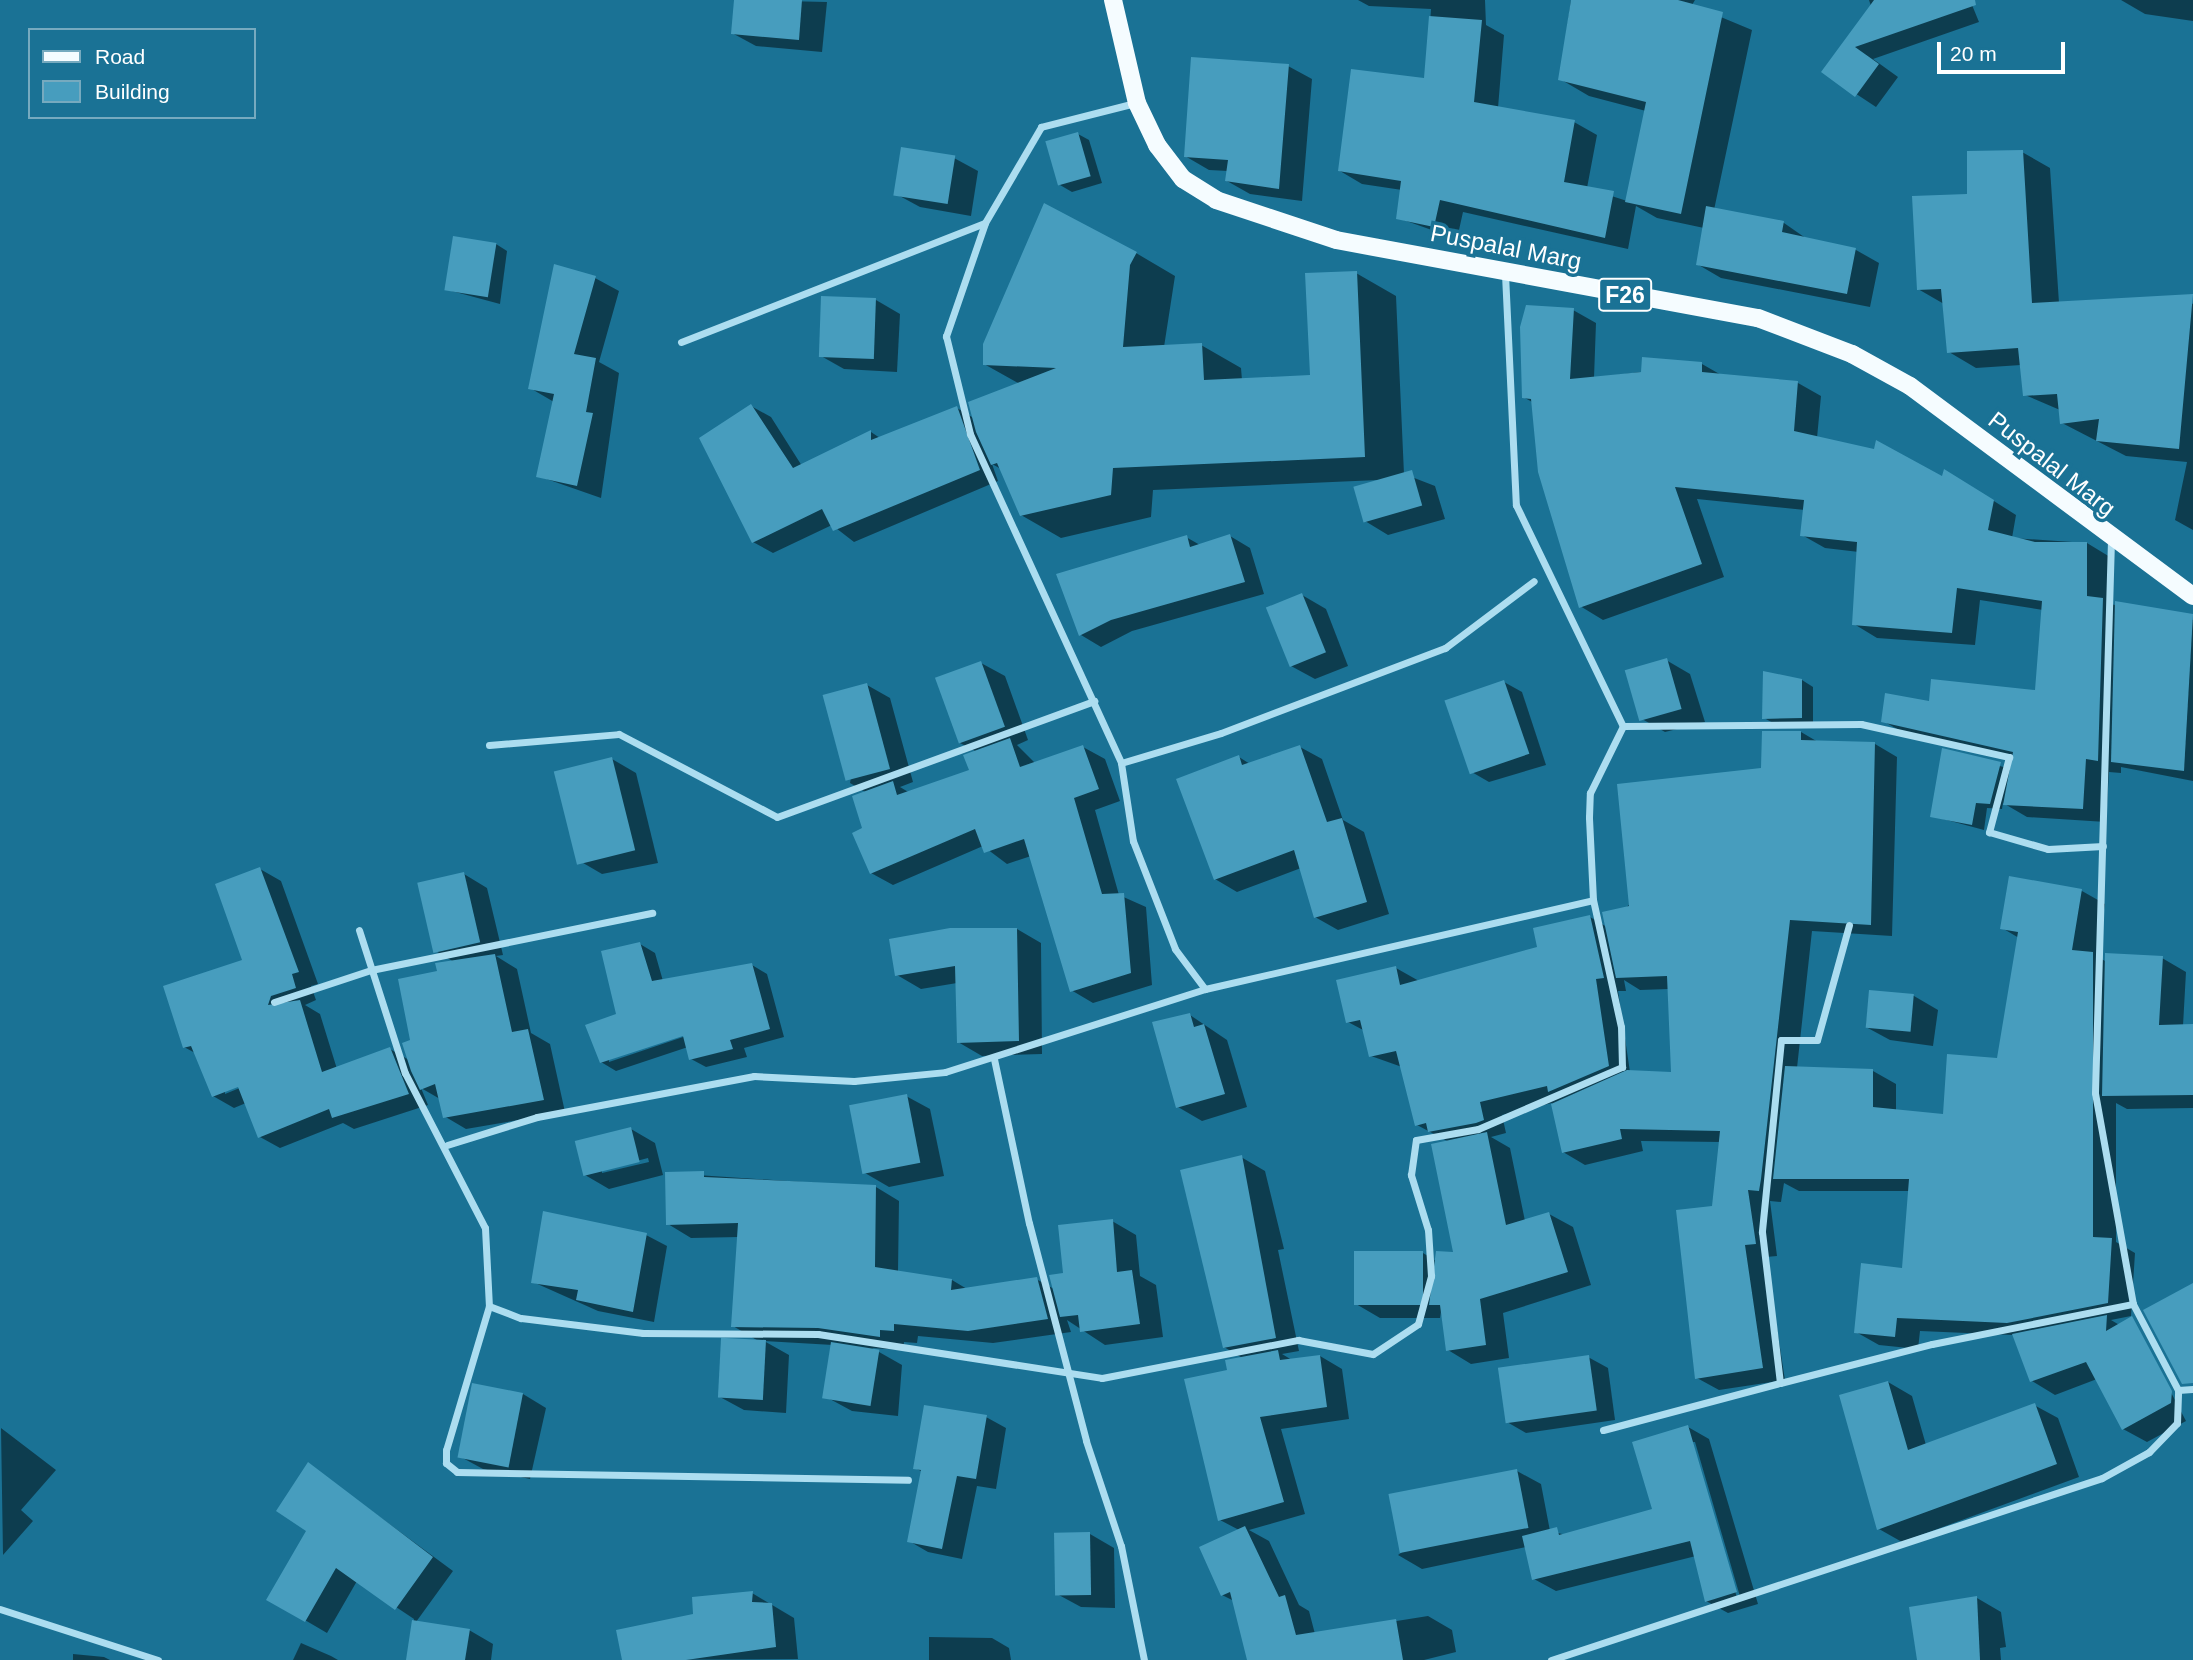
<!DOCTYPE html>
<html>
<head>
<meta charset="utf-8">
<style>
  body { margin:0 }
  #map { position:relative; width:2193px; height:1660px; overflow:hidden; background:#1a7295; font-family:Helvetica,sans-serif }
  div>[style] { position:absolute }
  .shadow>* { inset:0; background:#0007 }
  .building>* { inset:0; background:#479dbe; transform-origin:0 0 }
  .street>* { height:7px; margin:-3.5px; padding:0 3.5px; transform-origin:3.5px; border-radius:3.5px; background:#acddf0 }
  .primary>* { height:18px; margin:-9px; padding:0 9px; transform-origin:9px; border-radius:9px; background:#f5fcff }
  span { translate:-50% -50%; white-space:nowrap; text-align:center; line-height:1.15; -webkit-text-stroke:7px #1a7295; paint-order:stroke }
  .shield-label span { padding:2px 5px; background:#1a7295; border:2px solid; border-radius:5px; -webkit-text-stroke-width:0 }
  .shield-label { font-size:23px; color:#fff; font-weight:700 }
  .street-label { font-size:24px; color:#fff }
  .legend { position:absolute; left:28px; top:28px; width:228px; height:91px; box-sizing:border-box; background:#1a7295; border:2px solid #76aabf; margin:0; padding:9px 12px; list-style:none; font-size:21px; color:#fff }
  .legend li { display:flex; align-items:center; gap:14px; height:35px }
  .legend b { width:35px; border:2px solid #76aabf }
  .scale { position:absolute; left:1937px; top:42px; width:128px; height:32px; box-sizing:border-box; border:4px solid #fff; border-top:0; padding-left:9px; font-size:21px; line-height:24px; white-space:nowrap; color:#fff; -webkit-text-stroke:5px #1a7295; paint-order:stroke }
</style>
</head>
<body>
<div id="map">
  <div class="shadow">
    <i style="clip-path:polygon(735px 0,827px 2px,822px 52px,756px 46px,732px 33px)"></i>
    <i style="clip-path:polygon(1358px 0,1485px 0,1486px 25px,1504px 35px,1498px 108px,1574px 122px,1597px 135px,1587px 188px,1627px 201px,1646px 111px,1589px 96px,1560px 79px,1571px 0,1695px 0,1692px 5px,1752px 30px,1714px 210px,1784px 223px,1807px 239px,1856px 250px,1879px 263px,1870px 307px,1721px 278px,1697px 264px,1704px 228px,1657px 218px,1636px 206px,1628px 249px,1463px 212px,1457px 239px,1398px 218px,1402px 190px,1362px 184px,1340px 171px,1426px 80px,1431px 9px,1369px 6px)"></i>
    <i style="clip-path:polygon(1869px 0,1970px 0,1979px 22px,1873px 59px,1898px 77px,1876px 107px,1823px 72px,1871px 6px)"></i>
    <i style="clip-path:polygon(2121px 0,2193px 0,2193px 21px,2145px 14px)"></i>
    <i style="clip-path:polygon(1288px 66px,1312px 79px,1302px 201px,1250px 194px,1227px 181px,1228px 171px,1209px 170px,1185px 156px)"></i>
    <i style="clip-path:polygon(1078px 134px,1089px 140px,1102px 183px,1072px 192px,1060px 185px)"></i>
    <i style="clip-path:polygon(2022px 152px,2050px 168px,2059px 303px,2179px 296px,2193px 304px,2193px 530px,2175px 520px,2187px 462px,2126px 456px,2062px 423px,2060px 410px,2025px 395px,2021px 365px,1976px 368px,1949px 352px,1944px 304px,1918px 289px,1969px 195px)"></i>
    <i style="clip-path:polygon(954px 158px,978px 171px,971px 216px,920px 207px,896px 194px)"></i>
    <i style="clip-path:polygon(496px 244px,507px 251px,500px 304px,448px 290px)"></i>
    <i style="clip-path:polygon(1136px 253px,1175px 276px,1164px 347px,1201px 345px,1241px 368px,1242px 380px,1312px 376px,1356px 273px,1396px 296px,1404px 474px,1435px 486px,1445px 519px,1388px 535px,1365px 521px,1378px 480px,1153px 490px,1151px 517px,1061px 538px,1021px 515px,1001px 469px,992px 464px,998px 481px,854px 542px,832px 525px,773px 553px,753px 542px,751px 406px,771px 417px,802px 466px,871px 432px,880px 438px,957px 408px,977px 420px,1020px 384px,984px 364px)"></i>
    <i style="clip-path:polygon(595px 278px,619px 291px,599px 362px,619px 373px,601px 498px,538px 476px,554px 402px,530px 388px)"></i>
    <i style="clip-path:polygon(876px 300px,900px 314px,897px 372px,844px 369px,821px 356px)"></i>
    <i style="clip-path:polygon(1573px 310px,1596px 323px,1594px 378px,1702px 364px,1723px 376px,1798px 383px,1821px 396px,1817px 438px,1967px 484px,2016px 515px,2012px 538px,2087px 543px,2110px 557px,2110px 604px,2193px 620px,2193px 781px,2121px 767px,2121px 773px,2109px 772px,2106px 822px,2027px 817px,2003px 803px,2002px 809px,1987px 808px,1984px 830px,1932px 816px,1944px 751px,2011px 769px,2013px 759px,1906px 734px,1883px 721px,1930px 703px,2036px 692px,2043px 610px,1980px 600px,1975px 645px,1877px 638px,1854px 624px,1859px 552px,1825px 548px,1802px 535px,1805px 510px,1697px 499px,1724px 577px,1603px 620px,1580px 606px,1534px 403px,1523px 397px)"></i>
    <i style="clip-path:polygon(1230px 536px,1250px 548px,1264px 594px,1132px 631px,1101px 647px,1081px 635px,1059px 575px,1186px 537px,1200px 545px)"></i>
    <i style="clip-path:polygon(1302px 595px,1326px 609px,1348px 666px,1315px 679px,1291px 666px)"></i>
    <i style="clip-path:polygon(1666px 660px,1690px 674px,1705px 722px,1665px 732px,1642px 719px)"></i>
    <i style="clip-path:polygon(981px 663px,1005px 676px,1028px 740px,1017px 745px,1035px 763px,1083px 747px,1105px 759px,1120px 801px,1095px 810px,1119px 895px,1146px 907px,1152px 985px,1093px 1003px,1071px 990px,1031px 856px,1007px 864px,983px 846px,893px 885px,871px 873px,867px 793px,850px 783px,867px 685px,890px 698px,913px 782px,900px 787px,910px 793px,971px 771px,977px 752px,960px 743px)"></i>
    <i style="clip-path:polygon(1802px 680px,1813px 687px,1813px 724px,1775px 724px,1764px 718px)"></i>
    <i style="clip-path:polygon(1504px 682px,1522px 692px,1546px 765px,1489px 782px,1470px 771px)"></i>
    <i style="clip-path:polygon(evenodd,1801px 732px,1818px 742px,1875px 744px,1897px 757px,1892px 936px,1812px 931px,1797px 1068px,1873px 1071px,1896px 1084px,1896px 1111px,1944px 1116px,1998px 1060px,2019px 938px,2002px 928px,2082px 891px,2105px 904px,2096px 956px,2107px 962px,2162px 958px,2186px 972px,2183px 1026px,2193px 1026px,2193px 1108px,2127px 1109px,2116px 1103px,2116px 1242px,2135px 1253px,2131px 1316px,2111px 1320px,2143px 1339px,2186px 1421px,2147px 1442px,2123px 1429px,2097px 1379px,2055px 1395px,2032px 1381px,2013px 1335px,1920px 1331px,1918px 1349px,1879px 1345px,1856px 1332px,1904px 1270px,1909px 1191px,1799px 1191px,1784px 1183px,1781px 1202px,1770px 1201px,1777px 1256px,1766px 1257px,1785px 1380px,1719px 1390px,1697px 1378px,1721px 1142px,1641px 1141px,1643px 1151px,1585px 1165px,1563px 1152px,1552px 1103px,1502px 1115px,1506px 1133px,1491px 1137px,1510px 1148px,1525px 1221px,1549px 1214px,1573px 1227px,1591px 1285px,1503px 1313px,1509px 1358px,1471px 1364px,1448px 1350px,1441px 1311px,1440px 1318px,1380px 1318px,1356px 1304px,1423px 1253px,1436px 1261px,1456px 1253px,1449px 1142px,1417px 1125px,1402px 1067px,1371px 1056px,1365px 1031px,1348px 1022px,1396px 968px,1419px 981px,1539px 948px,1590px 917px,1607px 927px,1801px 732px,1624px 980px,1640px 990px,1669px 989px,1673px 1073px,1630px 1072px,1618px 991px,1626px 991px,1624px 980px)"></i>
    <i style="clip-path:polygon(1300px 747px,1322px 759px,1343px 820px,1364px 832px,1389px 914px,1338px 930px,1315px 917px,1301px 868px,1237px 892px,1215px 879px,1239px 757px,1250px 764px)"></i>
    <i style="clip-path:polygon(612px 759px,636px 773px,658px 863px,602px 874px,578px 860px)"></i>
    <i style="clip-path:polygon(evenodd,260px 869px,281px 881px,318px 984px,311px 986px,316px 1000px,305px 1005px,320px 1014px,337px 1069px,390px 1049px,409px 1060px,439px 973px,454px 962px,434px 950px,464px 874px,487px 888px,503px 955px,496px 956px,517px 969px,531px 1033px,550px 1044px,565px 1112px,466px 1129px,444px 1116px,440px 1099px,421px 1088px,428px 1105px,354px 1129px,343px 1123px,280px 1148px,260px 1137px,246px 1103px,234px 1108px,213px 1096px,197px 1054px,184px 1047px,245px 961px,260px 869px,246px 1082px,247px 1085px,225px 1094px,225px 1090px,246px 1082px)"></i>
    <i style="clip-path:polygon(1017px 929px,1041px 943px,1042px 1054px,982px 1056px,958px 1042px,957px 983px,921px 989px,897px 975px)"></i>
    <i style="clip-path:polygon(evenodd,640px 944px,655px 953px,663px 981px,752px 965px,767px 974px,784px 1037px,744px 1048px,747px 1057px,706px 1067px,691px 1059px,688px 1047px,616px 1071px,601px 1062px,640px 944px,691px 1031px,692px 1034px,609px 1062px,609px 1058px,691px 1031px)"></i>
    <i style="clip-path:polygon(1870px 992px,1914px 996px,1938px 1010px,1933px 1046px,1890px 1040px,1866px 1027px)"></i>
    <i style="clip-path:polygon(1190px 1015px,1227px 1040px,1247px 1107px,1202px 1121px,1178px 1107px)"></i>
    <i style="clip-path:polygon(906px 1096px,930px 1109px,944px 1176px,889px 1187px,865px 1173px)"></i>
    <i style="clip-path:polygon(evenodd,631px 1129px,655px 1143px,663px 1175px,609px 1189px,585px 1175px,631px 1129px,648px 1158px,649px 1162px,602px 1173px,602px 1170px,648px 1158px)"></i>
    <i style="clip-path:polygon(1241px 1157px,1265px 1171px,1284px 1249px,1278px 1250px,1299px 1351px,1282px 1354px,1292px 1360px,1320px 1356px,1342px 1369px,1349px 1419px,1281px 1429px,1305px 1514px,1249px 1530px,1269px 1541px,1299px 1605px,1309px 1611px,1315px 1634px,1428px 1616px,1452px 1630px,1456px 1652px,1424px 1660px,1249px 1660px,1234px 1601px,1222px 1595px,1239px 1530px,1220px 1520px,1229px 1372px,1244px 1359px,1224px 1347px)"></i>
    <i style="clip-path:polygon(667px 1173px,876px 1187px,899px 1201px,898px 1272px,952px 1280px,967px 1289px,1036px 1279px,1054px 1289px,1112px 1221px,1136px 1235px,1140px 1276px,1156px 1285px,1163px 1337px,1105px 1345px,1067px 1320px,1071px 1332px,993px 1343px,918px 1336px,917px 1343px,904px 1342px,903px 1350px,872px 1348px,902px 1365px,898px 1416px,852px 1411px,828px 1398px,833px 1345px,764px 1341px,789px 1355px,786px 1413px,744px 1410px,720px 1397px,760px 1342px,733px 1326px,739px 1237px,691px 1238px,668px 1224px)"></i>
    <i style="clip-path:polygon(646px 1235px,667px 1246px,654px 1322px,598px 1311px,533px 1282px)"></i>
    <i style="clip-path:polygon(1588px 1357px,1608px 1368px,1615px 1420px,1526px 1433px,1507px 1422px)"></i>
    <i style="clip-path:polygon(1888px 1382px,1912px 1396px,1926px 1445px,2034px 1405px,2058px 1418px,2079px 1477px,1902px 1542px,1879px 1529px)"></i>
    <i style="clip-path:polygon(523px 1394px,546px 1408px,530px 1479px,483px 1469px,459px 1456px)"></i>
    <i style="clip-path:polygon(986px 1417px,1006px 1428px,996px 1489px,977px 1486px,962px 1559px,928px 1552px,909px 1541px,923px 1472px,915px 1468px)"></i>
    <i style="clip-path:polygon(evenodd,1688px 1427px,1709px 1439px,1758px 1604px,1728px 1613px,1706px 1601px,1696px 1556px,1556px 1591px,1534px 1579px,1526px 1547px,1422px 1569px,1398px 1555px,1517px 1471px,1541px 1484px,1550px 1531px,1566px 1535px,1654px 1510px,1688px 1427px,1691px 1442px,1695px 1442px,1741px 1600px,1738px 1601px,1691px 1442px)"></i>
    <i style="clip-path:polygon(1px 1428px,56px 1470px,21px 1510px,33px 1521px,3px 1555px)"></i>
    <i style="clip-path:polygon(308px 1464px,453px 1571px,416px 1622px,469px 1630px,493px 1644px,491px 1660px,408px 1660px,414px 1619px,357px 1581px,327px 1633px,269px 1599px,309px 1530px)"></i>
    <i style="clip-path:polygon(1090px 1534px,1114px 1548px,1115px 1608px,1081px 1607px,1057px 1594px)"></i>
    <i style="clip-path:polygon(752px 1593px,794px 1618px,798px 1659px,623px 1660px,695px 1616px)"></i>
    <i style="clip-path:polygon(1977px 1598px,2001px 1612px,2006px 1647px,2000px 1648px,2001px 1660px,1918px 1660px)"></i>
    <i style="clip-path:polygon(929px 1637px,992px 1638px,1009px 1648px,1011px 1660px,929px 1660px)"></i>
    <i style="clip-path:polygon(301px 1643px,331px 1656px,338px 1660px,293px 1660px)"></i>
    <i style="clip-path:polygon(73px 1654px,104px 1657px,110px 1660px,73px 1660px)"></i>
  </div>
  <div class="building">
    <i style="clip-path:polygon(734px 0,802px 0,799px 40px,731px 34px)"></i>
    <i style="clip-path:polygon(1571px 0,1678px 0,1723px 12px,1681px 214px,1625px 202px,1646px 102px,1558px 80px)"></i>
    <i style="clip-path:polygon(1874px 0,1975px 0,1976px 5px,1855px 47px,1879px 64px,1855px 97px,1821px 72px)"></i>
    <i style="clip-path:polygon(1429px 16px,1482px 20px,1474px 102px,1575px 120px,1564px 182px,1614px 191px,1605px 238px,1440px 200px,1434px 227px,1396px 219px,1401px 181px,1338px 171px,1351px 69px,1424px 78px)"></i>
    <i style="clip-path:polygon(1191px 57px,1289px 64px,1279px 189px,1225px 181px,1228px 160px,1184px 157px)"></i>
    <i style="left:1078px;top:132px;width:46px;height:34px;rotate:74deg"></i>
    <i style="left:901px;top:147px;width:55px;height:49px;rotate:9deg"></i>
    <i style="clip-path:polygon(2023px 150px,2032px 303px,2193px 294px,2179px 449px,2096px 441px,2099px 419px,2060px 424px,2057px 394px,2023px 396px,2018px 348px,1947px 353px,1941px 289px,1917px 290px,1912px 196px,1967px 194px,1967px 151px)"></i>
    <i style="clip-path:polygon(1044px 203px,1137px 252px,1130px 265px,1123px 347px,1202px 343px,1204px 380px,1310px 375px,1305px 273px,1357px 271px,1365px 457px,1113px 468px,1111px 495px,1020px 516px,997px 463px,991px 465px,976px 432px,968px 402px,1056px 368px,983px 365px,983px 344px)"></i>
    <i style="clip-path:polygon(1706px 206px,1784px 221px,1782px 232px,1856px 248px,1847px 294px,1696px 265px)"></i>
    <i style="left:453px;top:236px;width:44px;height:55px;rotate:9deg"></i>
    <i style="clip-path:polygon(554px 264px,596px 276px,574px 354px,596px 358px,586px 412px,593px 413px,577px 486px,536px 477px,554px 394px,528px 389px)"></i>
    <i style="left:821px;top:296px;width:55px;height:61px;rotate:2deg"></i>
    <i style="clip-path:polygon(1526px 305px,1574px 308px,1570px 379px,1641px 372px,1642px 357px,1702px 362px,1702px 372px,1798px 381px,1794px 431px,1874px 449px,1876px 440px,1942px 476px,1944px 469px,1994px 500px,1988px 530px,2035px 542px,2087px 542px,2087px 596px,2103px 598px,2098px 761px,2086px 759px,2083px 809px,2003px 805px,2013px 752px,1881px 722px,1885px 693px,1929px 701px,1931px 679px,2035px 690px,2042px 601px,1957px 588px,1952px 633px,1852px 625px,1857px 542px,1800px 536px,1804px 500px,1675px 487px,1702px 564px,1579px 608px,1538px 472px,1531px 399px,1522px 398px,1520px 327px)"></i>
    <i style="clip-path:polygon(751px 404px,793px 468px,871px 430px,871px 440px,957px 406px,980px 470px,833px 531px,822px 509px,752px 543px,699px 438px)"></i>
    <i style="left:1412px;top:470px;width:37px;height:61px;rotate:74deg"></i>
    <i style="clip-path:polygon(1230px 534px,1245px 582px,1111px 620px,1079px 636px,1056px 574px,1187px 535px,1190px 547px)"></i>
    <i style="left:1302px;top:593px;width:64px;height:39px;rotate:68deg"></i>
    <i style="clip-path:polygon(2115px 601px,2193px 614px,2184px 771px,2111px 762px)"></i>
    <i style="left:1667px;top:658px;width:53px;height:44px;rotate:74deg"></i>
    <i style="left:981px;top:661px;width:70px;height:49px;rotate:70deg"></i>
    <i style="clip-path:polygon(1763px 671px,1802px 679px,1802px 718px,1762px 719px)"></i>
    <i style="left:1504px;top:680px;width:78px;height:63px;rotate:71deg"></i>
    <i style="left:867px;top:683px;width:89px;height:46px;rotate:75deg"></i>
    <i style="clip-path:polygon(1762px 731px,1801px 731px,1801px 740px,1875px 742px,1871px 925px,1790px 920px,1761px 1179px,1759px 1191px,1748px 1190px,1756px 1244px,1745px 1245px,1763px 1368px,1695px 1379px,1676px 1210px,1712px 1206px,1720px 1131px,1620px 1129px,1622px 1139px,1562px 1153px,1551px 1104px,1627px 1070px,1671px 1072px,1667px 976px,1616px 978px,1602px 912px,1629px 906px,1617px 784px,1761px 768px)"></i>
    <i style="clip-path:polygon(1010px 738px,1020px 767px,1083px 745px,1099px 789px,1074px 798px,1102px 894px,1124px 893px,1131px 973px,1070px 992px,1024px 839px,984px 853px,975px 829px,870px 874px,852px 833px,862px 828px,852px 796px,893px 781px,897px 795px,969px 770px,963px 755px)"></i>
    <i style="clip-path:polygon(1300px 745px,1327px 822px,1342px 818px,1367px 902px,1314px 918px,1294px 850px,1214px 880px,1176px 779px,1239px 755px,1242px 765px)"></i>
    <i style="clip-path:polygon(1942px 748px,2001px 762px,1990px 804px,1976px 803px,1972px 825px,1930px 817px)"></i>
    <i style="left:612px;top:757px;width:96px;height:60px;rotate:76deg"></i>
    <i style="clip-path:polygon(260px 867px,299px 972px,292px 974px,296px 988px,271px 996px,268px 1005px,300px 1000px,322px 1072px,390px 1047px,409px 1094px,332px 1118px,329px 1109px,258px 1138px,238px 1087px,212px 1097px,191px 1046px,183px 1048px,163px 986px,242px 960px,215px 884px)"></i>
    <i style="left:464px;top:872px;width:72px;height:48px;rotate:77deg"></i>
    <i style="clip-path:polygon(2009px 876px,2082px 889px,2072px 950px,2093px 952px,2093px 1237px,2112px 1238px,2108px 1303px,2007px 1323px,1897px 1318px,1895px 1337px,1854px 1333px,1861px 1263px,1902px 1268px,1909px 1179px,1773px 1179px,1785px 1066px,1873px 1069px,1873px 1107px,1943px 1114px,1947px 1054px,1997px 1058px,2018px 932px,2000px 929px)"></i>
    <i style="clip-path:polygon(1590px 915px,1604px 978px,1596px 979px,1609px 1066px,1548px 1092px,1547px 1086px,1480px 1102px,1484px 1120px,1476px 1123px,1428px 1132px,1426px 1123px,1415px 1126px,1396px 1051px,1369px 1057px,1360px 1020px,1346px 1023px,1336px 980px,1396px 966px,1400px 985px,1537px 947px,1533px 928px)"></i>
    <i style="clip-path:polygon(950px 928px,1017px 928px,1019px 1041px,957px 1043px,955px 966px,895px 976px,889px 939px)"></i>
    <i style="clip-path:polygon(640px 942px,652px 981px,752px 963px,770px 1029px,730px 1040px,733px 1049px,689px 1060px,683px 1036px,600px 1063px,585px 1025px,616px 1014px,601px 951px)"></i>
    <i style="clip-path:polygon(2105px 953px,2163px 956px,2159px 1025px,2193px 1024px,2193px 1095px,2102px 1096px)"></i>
    <i style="clip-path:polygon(495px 954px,512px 1032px,528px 1029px,544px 1100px,443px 1118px,435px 1084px,420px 1090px,411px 1071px,402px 1043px,410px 1040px,398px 979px,437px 971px,435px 963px)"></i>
    <i style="left:1869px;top:990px;width:45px;height:38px;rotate:5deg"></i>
    <i style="clip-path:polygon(1190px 1013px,1194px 1027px,1204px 1024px,1225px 1094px,1176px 1108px,1152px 1022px)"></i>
    <i style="left:907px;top:1094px;width:70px;height:59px;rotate:79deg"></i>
    <i style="left:631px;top:1127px;width:36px;height:58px;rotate:76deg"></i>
    <i style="clip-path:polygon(1487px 1132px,1506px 1225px,1549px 1212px,1568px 1272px,1480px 1299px,1486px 1345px,1446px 1351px,1440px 1305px,1429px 1305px,1436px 1251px,1453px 1252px,1431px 1144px)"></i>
    <i style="clip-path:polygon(1242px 1155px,1276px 1338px,1223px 1348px,1180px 1170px)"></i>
    <i style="clip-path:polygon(704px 1171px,704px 1177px,876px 1185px,875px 1267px,952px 1279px,951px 1290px,1037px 1277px,1048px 1319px,968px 1331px,894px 1324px,894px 1331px,880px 1330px,880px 1337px,818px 1328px,731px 1327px,738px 1223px,666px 1225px,665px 1172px)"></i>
    <i style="clip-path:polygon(543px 1211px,647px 1233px,633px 1312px,576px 1300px,578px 1290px,531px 1283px)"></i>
    <i style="clip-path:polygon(1113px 1219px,1117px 1272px,1132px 1270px,1140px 1324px,1080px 1332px,1078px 1315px,1060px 1317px,1049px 1275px,1063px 1273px,1058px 1225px)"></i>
    <i style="left:1354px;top:1251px;width:69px;height:54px"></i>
    <i style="clip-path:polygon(2193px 1283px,2193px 1383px,2182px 1384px,2143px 1310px)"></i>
    <i style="clip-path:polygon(2107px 1315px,2106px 1331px,2132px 1316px,2172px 1391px,2171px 1403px,2122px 1430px,2086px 1362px,2030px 1382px,2012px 1334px)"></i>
    <i style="left:766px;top:1340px;width:60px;height:45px;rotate:93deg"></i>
    <i style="left:831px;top:1342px;width:49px;height:57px;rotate:9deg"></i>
    <i style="clip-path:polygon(1278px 1350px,1280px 1360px,1320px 1355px,1327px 1407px,1260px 1417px,1284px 1502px,1218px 1521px,1184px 1379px,1227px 1370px,1225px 1360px)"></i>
    <i style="left:1589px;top:1355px;width:56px;height:92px;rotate:82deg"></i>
    <i style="clip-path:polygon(1888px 1381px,1908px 1450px,2035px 1403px,2057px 1464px,1877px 1530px,1839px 1395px)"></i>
    <i style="left:472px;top:1383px;width:52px;height:76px;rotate:11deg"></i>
    <i style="clip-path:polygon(924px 1405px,987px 1415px,976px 1479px,957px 1476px,942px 1549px,907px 1542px,921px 1470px,913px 1469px)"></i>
    <i style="clip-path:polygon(1688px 1425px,1737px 1592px,1705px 1602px,1690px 1541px,1532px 1580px,1522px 1536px,1557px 1527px,1559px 1535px,1652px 1509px,1632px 1442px)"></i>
    <i style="clip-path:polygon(308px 1462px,433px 1557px,395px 1610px,336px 1568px,305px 1622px,266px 1600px,306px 1531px,276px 1511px)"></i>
    <i style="left:1517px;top:1469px;width:60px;height:131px;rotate:79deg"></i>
    <i style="clip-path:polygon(1245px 1526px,1279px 1597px,1285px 1595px,1296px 1635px,1396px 1619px,1403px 1660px,1247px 1660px,1230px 1592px,1221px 1596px,1199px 1547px)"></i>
    <i style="left:1090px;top:1532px;width:63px;height:36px;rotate:89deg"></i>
    <i style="clip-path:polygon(753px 1591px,752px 1602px,772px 1603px,776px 1647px,686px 1660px,622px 1660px,616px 1630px,693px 1614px,692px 1597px)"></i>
    <i style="clip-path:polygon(1977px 1596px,1980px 1660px,1917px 1660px,1909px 1607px)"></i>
    <i style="clip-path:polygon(412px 1620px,470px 1629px,465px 1660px,406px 1660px)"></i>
  </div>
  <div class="street">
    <i style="left:1135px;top:103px;width:97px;rotate:165.7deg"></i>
    <i style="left:1041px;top:127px;width:111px;rotate:120.3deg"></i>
    <i style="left:985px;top:223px;width:120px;rotate:109deg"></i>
    <i style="left:946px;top:336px;width:101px;rotate:76.2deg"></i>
    <i style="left:970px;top:434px;width:362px;rotate:65.3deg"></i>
    <i style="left:1121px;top:763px;width:79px;rotate:81.3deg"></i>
    <i style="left:1133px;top:841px;width:116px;rotate:68.7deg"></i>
    <i style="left:1175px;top:949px;width:50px;rotate:53.1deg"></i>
    <i style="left:1505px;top:274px;width:231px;rotate:87.3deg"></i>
    <i style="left:1516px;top:505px;width:246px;rotate:64.2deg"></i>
    <i style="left:681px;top:342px;width:326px;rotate:-21.4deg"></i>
    <i style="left:2111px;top:540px;width:553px;rotate:91.66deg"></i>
    <i style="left:2095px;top:1093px;width:214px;rotate:79.8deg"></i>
    <i style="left:2133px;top:1304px;width:97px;rotate:62.4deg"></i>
    <i style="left:2178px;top:1390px;width:15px;rotate:-4deg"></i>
    <i style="left:489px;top:745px;width:130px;rotate:-4.8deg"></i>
    <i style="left:619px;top:734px;width:178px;rotate:27.7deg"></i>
    <i style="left:777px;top:817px;width:338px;rotate:-20.1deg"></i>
    <i style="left:1121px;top:763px;width:104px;rotate:-16.7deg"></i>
    <i style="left:1221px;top:733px;width:240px;rotate:-20.8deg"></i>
    <i style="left:1445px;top:648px;width:111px;rotate:-37deg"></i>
    <i style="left:1849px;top:925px;width:119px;rotate:105.5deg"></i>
    <i style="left:1817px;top:1040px;width:36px;rotate:180deg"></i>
    <i style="left:1781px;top:1040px;width:193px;rotate:95.7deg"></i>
    <i style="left:1762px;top:1232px;width:152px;rotate:83.2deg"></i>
    <i style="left:1780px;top:1383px;width:157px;rotate:-14.4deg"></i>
    <i style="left:1932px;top:1344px;width:205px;rotate:-11.3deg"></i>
    <i style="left:359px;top:930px;width:150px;rotate:72.2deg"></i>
    <i style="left:405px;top:1073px;width:174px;rotate:62.7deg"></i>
    <i style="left:485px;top:1228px;width:78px;rotate:87.1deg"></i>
    <i style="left:489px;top:1306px;width:34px;rotate:21deg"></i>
    <i style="left:521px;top:1318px;width:123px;rotate:7deg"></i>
    <i style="left:643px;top:1333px;width:175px;rotate:0.3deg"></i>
    <i style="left:818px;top:1334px;width:287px;rotate:8.8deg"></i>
    <i style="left:1102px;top:1378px;width:200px;rotate:-11deg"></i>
    <i style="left:1298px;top:1340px;width:76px;rotate:10.6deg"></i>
    <i style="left:1373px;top:1354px;width:54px;rotate:-33.7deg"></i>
    <i style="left:1418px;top:1324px;width:50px;rotate:-74.8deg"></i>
    <i style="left:1431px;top:1276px;width:46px;rotate:-93.7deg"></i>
    <i style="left:1428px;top:1230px;width:58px;rotate:-107.2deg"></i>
    <i style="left:1411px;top:1175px;width:35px;rotate:-82deg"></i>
    <i style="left:1416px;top:1140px;width:63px;rotate:-10.1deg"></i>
    <i style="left:1478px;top:1129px;width:157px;rotate:-23.3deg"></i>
    <i style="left:1622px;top:1067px;width:40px;rotate:-91.4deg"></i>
    <i style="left:1621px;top:1027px;width:130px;rotate:-102.4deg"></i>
    <i style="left:1593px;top:900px;width:83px;rotate:-92.8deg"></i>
    <i style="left:1589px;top:817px;width:24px;rotate:-88deg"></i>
    <i style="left:1590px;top:793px;width:75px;rotate:-63.8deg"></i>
    <i style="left:1623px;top:726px;width:238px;rotate:-0.5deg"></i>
    <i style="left:1861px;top:724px;width:152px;rotate:12.6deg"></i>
    <i style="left:2009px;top:757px;width:78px;rotate:104.9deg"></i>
    <i style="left:1989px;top:832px;width:61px;rotate:16.1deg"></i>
    <i style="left:2048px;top:849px;width:55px;rotate:-3.1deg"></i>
    <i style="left:274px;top:1002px;width:102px;rotate:-18.3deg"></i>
    <i style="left:371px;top:970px;width:287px;rotate:-11.5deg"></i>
    <i style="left:994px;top:1059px;width:168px;rotate:78deg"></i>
    <i style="left:1029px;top:1223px;width:225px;rotate:75.3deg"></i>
    <i style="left:1086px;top:1441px;width:111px;rotate:71.6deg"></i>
    <i style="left:1121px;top:1546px;width:116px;rotate:78.6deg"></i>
    <i style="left:447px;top:1145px;width:94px;rotate:-17.3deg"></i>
    <i style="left:537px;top:1117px;width:221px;rotate:-10.7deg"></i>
    <i style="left:754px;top:1076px;width:100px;rotate:2.9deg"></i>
    <i style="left:854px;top:1081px;width:91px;rotate:-5.6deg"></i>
    <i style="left:945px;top:1072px;width:273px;rotate:-17.7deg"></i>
    <i style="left:1205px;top:989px;width:398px;rotate:-12.9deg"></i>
    <i style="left:489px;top:1306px;width:150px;rotate:106.6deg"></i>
    <i style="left:446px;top:1450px;width:13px;rotate:90deg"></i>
    <i style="left:446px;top:1463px;width:14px;rotate:39deg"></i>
    <i style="left:457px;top:1472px;width:451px;rotate:1deg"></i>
    <i style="left:1603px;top:1430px;width:183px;rotate:-14.9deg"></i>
    <i style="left:0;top:1609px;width:166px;rotate:17.9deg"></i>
    <i style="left:1551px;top:1660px;width:580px;rotate:-18.28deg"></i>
    <i style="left:2102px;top:1478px;width:54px;rotate:-29deg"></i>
    <i style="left:2149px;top:1452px;width:40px;rotate:-46deg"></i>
    <i style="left:2177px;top:1423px;width:33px;rotate:-88deg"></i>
  </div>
  <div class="primary">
    <i style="left:1113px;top:0;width:106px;rotate:76.9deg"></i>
    <i style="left:1137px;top:103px;width:47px;rotate:64.5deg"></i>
    <i style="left:1157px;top:145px;width:43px;rotate:52.6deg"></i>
    <i style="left:1183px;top:179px;width:39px;rotate:32deg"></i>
    <i style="left:1216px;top:200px;width:126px;rotate:18.4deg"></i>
    <i style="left:1336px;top:240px;width:429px;rotate:10.5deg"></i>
    <i style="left:1758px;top:318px;width:101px;rotate:21deg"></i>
    <i style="left:1852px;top:354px;width:66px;rotate:28.9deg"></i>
    <i style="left:1910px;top:386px;width:352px;rotate:36.6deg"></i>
  </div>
  <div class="shield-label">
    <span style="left:1625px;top:295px">F26</span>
  </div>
  <div class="street-label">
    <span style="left:1506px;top:247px;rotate:11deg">Puspalal Marg</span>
    <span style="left:2052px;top:464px;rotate:38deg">Puspalal Marg</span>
  </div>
  <ul class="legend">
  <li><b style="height:9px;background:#f5fcff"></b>Road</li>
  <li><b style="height:19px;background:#479dbe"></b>Building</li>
  </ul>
  <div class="scale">20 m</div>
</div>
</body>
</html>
